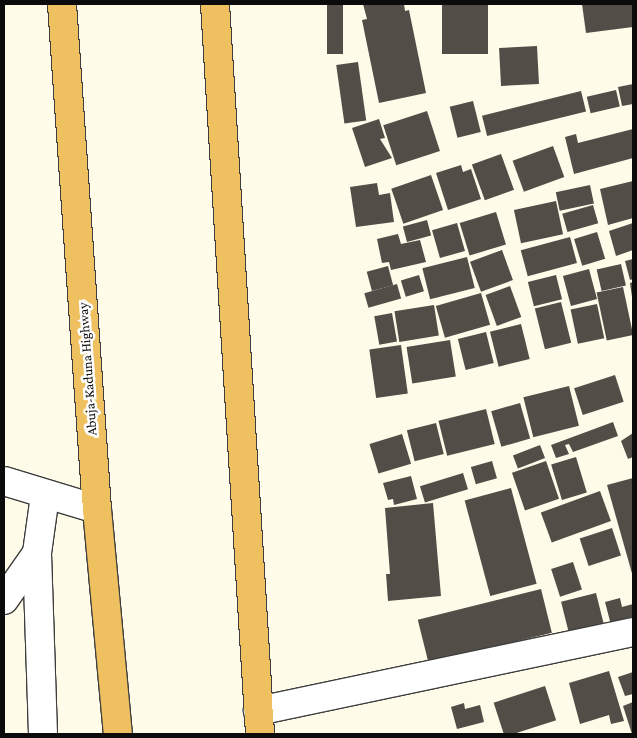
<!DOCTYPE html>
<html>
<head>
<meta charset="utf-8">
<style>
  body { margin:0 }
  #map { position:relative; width:637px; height:738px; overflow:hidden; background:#fefbe9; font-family:"Crimson Pro",serif }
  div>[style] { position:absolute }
  .building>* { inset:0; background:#534d48; transform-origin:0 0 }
  .roads { filter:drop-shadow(1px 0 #3e3e3e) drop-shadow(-1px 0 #3e3e3e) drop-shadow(0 1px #3e3e3e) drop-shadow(0 -1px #3e3e3e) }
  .minor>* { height:28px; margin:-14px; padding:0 14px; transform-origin:14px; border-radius:14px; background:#fff }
  .tertiary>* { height:28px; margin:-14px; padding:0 14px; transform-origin:14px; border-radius:14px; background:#fff }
  .trunk>* { height:28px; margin:-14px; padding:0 14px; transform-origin:14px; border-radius:14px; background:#eec060 }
  span { translate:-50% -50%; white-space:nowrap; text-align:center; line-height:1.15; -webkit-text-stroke:5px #fff; paint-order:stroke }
  .street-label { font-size:14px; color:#0b0b0b }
  .frame { position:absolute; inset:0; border:5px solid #0b0b0b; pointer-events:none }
</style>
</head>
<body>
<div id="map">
  <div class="building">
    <i style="left:327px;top:4px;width:16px;height:50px"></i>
    <i style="clip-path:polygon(363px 4px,404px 4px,405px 11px,409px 10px,426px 93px,379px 103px,362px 20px,367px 19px)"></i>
    <i style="left:442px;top:4px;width:46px;height:50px"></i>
    <i style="clip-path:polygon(582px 4px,633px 4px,633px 27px,586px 33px)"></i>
    <i style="left:537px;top:46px;width:38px;height:38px;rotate:87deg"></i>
    <i style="left:358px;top:62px;width:59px;height:22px;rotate:82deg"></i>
    <i style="clip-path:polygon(633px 84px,633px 104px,622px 106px,618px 87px)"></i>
    <i style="left:616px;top:90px;width:17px;height:30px;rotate:77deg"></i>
    <i style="left:581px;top:91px;width:21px;height:102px;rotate:76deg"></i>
    <i style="left:473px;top:101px;width:32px;height:24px;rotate:76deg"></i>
    <i style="left:427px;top:111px;width:42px;height:46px;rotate:72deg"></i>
    <i style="clip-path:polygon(379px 119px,385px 138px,380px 139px,392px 158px,365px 167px,352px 128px)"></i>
    <i style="clip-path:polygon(633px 129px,633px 158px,574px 174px,565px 137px,576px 134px,578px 143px)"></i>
    <i style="left:553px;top:146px;width:33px;height:43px;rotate:70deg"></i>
    <i style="left:501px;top:154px;width:38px;height:31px;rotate:70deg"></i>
    <i style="clip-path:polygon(461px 165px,463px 172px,471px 169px,481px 199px,448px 210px,436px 173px)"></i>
    <i style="left:431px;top:175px;width:37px;height:42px;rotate:71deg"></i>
    <i style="clip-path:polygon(633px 181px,633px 218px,608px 225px,600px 189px)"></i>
    <i style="clip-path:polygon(377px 183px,379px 195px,390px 193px,394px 222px,356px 227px,350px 187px)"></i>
    <i style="left:590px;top:185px;width:19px;height:35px;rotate:78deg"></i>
    <i style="left:556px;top:201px;width:34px;height:43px;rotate:78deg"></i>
    <i style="left:593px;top:205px;width:19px;height:32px;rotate:74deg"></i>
    <i style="left:496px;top:212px;width:34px;height:38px;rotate:73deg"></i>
    <i style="left:427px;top:220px;width:16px;height:25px;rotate:75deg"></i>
    <i style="left:457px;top:223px;width:29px;height:26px;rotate:74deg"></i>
    <i style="clip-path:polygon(633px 223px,633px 250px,616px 256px,609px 231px)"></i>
    <i style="left:597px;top:232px;width:28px;height:24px;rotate:73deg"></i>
    <i style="clip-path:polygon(398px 234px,401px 244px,420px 240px,426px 262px,391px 270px,389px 262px,382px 263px,377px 239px)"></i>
    <i style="left:570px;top:237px;width:27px;height:51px;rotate:75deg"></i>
    <i style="left:502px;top:250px;width:32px;height:34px;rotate:70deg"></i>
    <i style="left:467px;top:257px;width:32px;height:46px;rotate:76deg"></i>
    <i style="clip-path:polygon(633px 259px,633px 279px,630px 280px,625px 261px)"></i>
    <i style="left:621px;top:264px;width:22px;height:25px;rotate:77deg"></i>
    <i style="left:388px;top:266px;width:20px;height:22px;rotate:75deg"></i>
    <i style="left:589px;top:269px;width:31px;height:27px;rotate:75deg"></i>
    <i style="left:419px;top:275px;width:17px;height:19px;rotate:73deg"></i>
    <i style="left:556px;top:275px;width:25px;height:29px;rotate:76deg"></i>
    <i style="clip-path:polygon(633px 282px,633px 297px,632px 297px,630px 283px)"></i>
    <i style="left:397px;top:284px;width:15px;height:34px;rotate:74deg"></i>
    <i style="left:510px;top:286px;width:33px;height:26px;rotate:70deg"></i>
    <i style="left:623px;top:287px;width:49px;height:27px;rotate:78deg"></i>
    <i style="left:481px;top:293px;width:33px;height:47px;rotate:74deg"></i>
    <i style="left:561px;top:302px;width:42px;height:27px;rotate:76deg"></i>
    <i style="left:597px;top:304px;width:35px;height:27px;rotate:78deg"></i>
    <i style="left:434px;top:305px;width:31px;height:40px;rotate:81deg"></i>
    <i style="left:392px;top:313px;width:29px;height:18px;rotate:80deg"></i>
    <i style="left:521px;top:324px;width:36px;height:32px;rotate:76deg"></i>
    <i style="left:486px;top:332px;width:32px;height:29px;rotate:76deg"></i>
    <i style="left:450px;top:340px;width:37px;height:44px;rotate:81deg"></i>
    <i style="left:401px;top:345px;width:49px;height:32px;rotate:82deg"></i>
    <i style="left:615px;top:375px;width:28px;height:43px;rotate:72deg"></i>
    <i style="left:569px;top:386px;width:41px;height:47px;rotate:76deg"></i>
    <i style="left:520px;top:403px;width:37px;height:30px;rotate:74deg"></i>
    <i style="left:486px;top:409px;width:36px;height:49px;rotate:76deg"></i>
    <i style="clip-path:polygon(613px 422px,618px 436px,573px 452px,569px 444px,565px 445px,569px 454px,556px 458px,551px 445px)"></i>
    <i style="left:436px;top:423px;width:32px;height:30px;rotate:76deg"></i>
    <i style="clip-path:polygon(633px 433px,633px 457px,628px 459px,621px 441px)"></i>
    <i style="left:402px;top:434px;width:31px;height:34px;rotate:73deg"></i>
    <i style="left:540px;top:445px;width:14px;height:29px;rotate:69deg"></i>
    <i style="left:576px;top:457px;width:37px;height:26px;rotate:73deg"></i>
    <i style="left:492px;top:461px;width:18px;height:22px;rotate:74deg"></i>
    <i style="left:546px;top:461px;width:40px;height:36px;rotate:71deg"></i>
    <i style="left:463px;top:473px;width:17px;height:45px;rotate:73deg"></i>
    <i style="clip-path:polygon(411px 476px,417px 499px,394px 505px,393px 499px,388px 500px,383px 483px)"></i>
    <i style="clip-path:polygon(633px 478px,633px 577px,607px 485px)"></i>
    <i style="left:511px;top:488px;width:99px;height:48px;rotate:75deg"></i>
    <i style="left:600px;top:491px;width:32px;height:63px;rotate:70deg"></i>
    <i style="clip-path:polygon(433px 503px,441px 596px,388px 601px,386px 574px,390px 574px,385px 508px)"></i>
    <i style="left:612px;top:528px;width:29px;height:34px;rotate:72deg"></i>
    <i style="left:573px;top:562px;width:29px;height:23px;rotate:72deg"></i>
    <i style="left:541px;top:589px;width:45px;height:127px;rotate:76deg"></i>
    <i style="left:596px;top:593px;width:32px;height:36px;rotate:76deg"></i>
    <i style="clip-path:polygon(620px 598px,622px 607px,633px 604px,633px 618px,611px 625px,605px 602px)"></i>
    <i style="clip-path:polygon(609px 671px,624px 721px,611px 724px,609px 715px,580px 724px,569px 683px)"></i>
    <i style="clip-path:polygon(633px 672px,633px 694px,625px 696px,618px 677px)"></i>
    <i style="left:545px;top:686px;width:36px;height:54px;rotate:72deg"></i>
    <i style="clip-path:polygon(633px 702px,633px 734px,632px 734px,623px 706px)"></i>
    <i style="clip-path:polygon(464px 703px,465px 709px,480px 705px,484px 722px,457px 729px,451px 707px)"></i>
  </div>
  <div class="roads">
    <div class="minor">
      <i style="left:4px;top:600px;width:57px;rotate:-54.9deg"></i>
      <i style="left:258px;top:711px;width:383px;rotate:-11.9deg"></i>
      <i style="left:43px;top:734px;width:181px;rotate:-91.9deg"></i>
      <i style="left:37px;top:553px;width:59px;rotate:-82.1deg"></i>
    </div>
    <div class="tertiary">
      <i style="left:4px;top:481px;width:97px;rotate:16.8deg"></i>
    </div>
    <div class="trunk">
      <i style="left:62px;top:4px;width:506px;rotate:86.04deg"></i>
      <i style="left:97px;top:509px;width:226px;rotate:84.7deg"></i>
      <i style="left:215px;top:4px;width:731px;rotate:86.47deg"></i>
    </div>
  </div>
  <div class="street-label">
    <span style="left:87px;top:369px;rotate:-94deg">Abuja-Kaduna Highway</span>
  </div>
  <div class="frame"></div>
</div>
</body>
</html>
